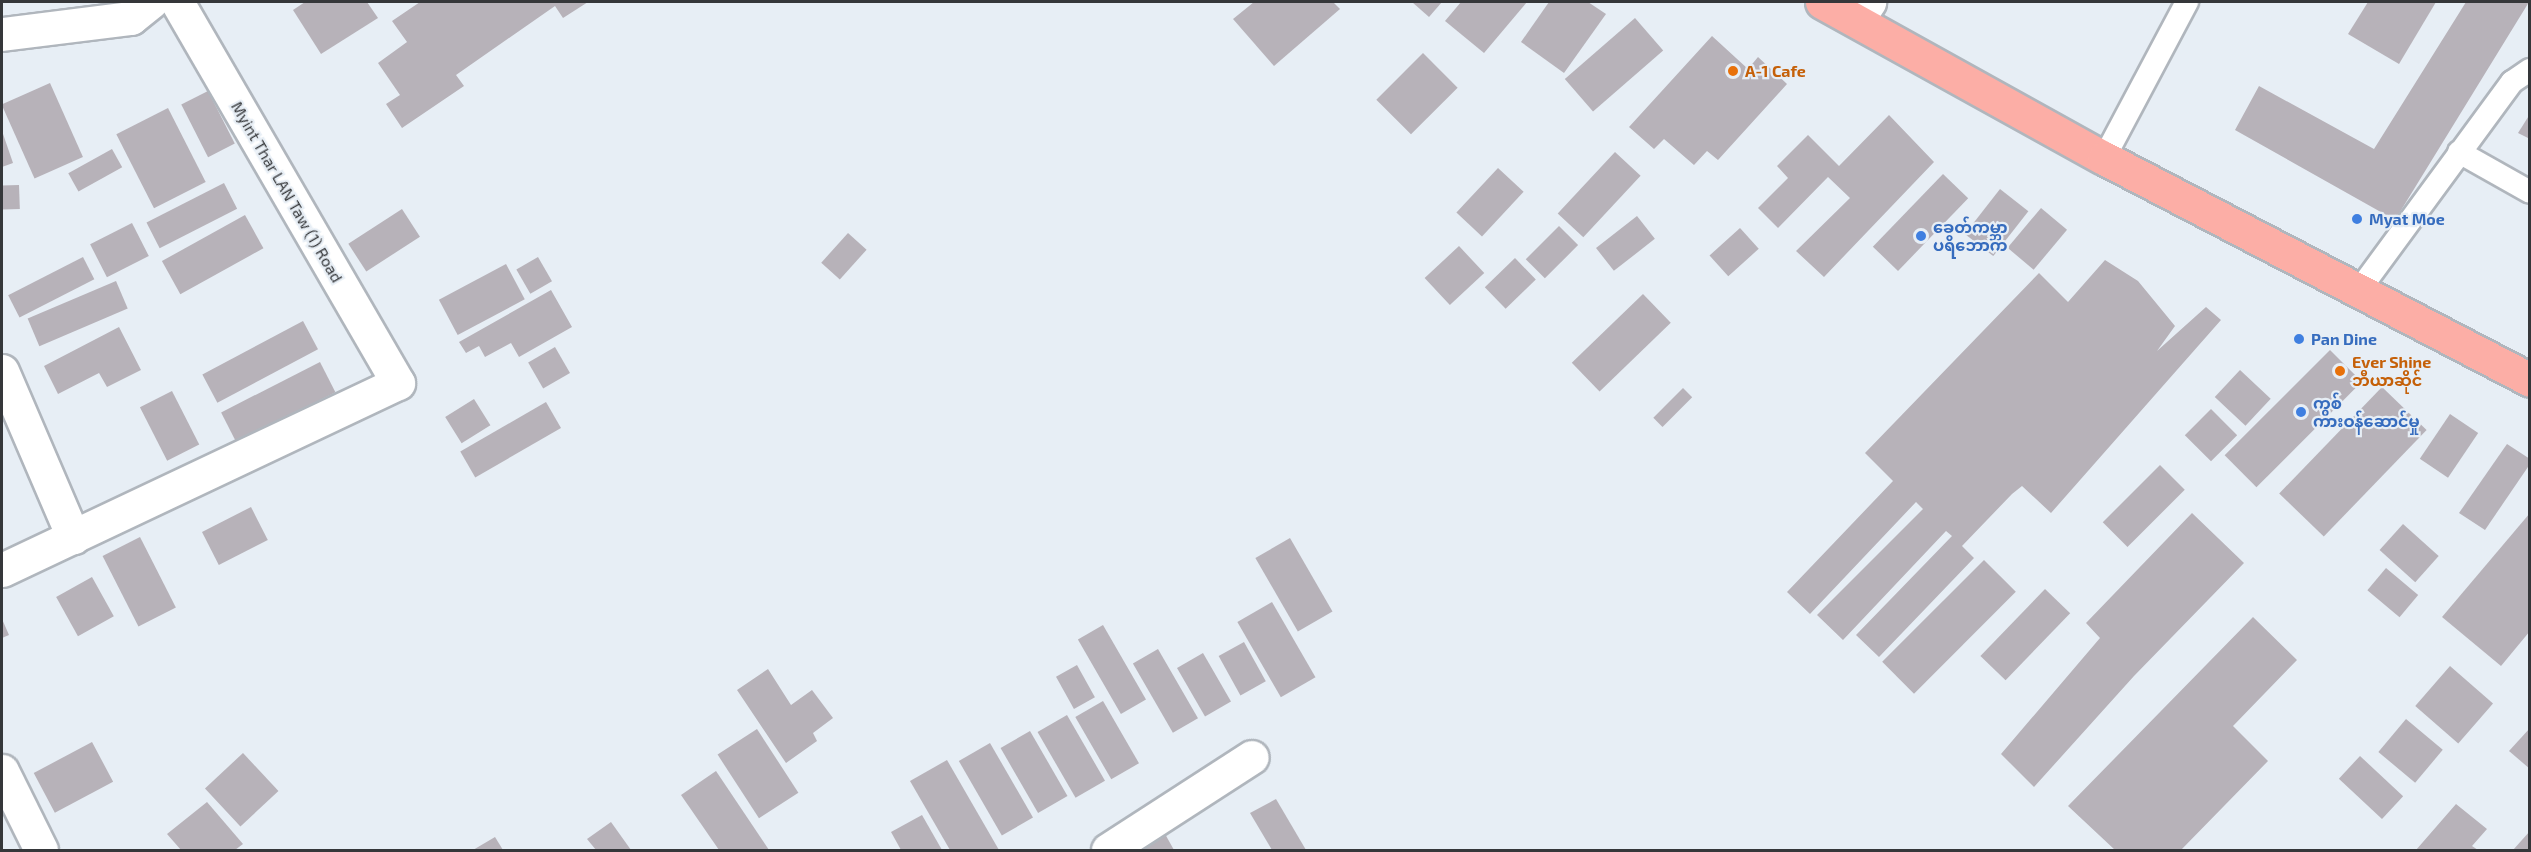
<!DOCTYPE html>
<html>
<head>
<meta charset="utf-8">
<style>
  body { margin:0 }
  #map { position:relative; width:2531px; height:852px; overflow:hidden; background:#e7eef5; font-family:"Exo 2","Noto Sans Myanmar",sans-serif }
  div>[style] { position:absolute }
  .building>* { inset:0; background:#b7b2b9; transform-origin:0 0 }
  .roads { filter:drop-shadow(2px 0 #b0b6bd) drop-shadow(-2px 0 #b0b6bd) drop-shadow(0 2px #b0b6bd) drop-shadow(0 -2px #b0b6bd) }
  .service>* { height:22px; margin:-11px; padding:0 11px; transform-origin:11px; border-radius:11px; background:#fff }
  .minor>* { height:33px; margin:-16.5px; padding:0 16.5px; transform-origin:16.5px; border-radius:16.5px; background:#fff }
  .trunk>* { height:33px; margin:-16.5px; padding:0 16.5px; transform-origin:16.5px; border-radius:16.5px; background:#fcaea6 }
  .dots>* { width:16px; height:16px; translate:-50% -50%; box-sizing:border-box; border:3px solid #e7eef5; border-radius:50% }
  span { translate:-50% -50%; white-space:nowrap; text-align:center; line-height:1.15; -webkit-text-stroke:4.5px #e7eef5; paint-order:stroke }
  .food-label { font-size:16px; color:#c56008; font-weight:700 }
  .left { translate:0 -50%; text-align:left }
  .street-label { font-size:16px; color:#35373a }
  .shop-label { font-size:16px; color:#366cbe; font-weight:700 }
  .frame { position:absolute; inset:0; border:3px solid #35373a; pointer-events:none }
</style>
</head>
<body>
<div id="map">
  <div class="building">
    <i style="clip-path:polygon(305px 2px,367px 2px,378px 18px,321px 54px,293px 10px)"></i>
    <i style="clip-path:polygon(420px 2px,588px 2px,563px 18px,555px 6px,456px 75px,464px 86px,402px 128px,386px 104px,400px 95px,378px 63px,407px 42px,392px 21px)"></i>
    <i style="clip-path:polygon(1254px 2px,1333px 2px,1340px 9px,1274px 66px,1233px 19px)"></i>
    <i style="clip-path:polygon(1412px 2px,1442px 2px,1429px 17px)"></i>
    <i style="clip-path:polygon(1461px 2px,1527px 2px,1484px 53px,1445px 21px)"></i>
    <i style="clip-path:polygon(1549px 2px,1588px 2px,1606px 14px,1564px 73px,1521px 42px)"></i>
    <i style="clip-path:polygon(2368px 2px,2436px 2px,2399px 64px,2348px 34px)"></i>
    <i style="clip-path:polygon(2466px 2px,2529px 2px,2395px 220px,2235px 130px,2259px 86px,2374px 149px)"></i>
    <i style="left:1635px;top:18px;width:43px;height:93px;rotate:49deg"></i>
    <i style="clip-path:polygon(1712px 36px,1748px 69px,1758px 57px,1787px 84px,1718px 160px,1707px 151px,1694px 165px,1664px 139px,1654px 149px,1629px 127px)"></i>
    <i style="left:1423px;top:53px;width:49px;height:66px;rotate:45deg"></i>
    <i style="left:50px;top:83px;width:81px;height:53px;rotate:66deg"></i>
    <i style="left:208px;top:91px;width:59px;height:30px;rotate:63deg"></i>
    <i style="left:168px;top:108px;width:83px;height:58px;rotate:63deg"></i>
    <i style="clip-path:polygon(2530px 114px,2530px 139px,2518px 133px)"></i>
    <i style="clip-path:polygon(1889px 115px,1934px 162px,1824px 277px,1796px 251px,1850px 198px,1828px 177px,1778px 228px,1758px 208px,1788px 178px,1777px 166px,1808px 135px,1839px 166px)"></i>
    <i style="clip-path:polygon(2px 131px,13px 163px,2px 167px)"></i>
    <i style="left:112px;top:149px;width:21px;height:50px;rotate:61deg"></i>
    <i style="left:1615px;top:152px;width:35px;height:84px;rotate:43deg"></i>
    <i style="left:1498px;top:168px;width:35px;height:61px;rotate:43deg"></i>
    <i style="left:1943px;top:174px;width:35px;height:101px;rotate:44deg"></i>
    <i style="left:224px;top:183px;width:29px;height:87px;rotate:63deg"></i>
    <i style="left:19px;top:185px;width:24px;height:17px;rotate:88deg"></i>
    <i style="left:2000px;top:189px;width:36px;height:57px;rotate:38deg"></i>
    <i style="left:2041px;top:208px;width:34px;height:52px;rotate:40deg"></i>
    <i style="left:402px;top:209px;width:33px;height:64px;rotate:57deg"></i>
    <i style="left:245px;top:215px;width:38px;height:95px;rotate:61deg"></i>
    <i style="left:1637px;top:216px;width:29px;height:52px;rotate:52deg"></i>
    <i style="left:132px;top:223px;width:37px;height:47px;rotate:63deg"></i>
    <i style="left:1559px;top:226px;width:27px;height:47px;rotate:45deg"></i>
    <i style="left:1740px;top:228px;width:28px;height:41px;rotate:48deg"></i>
    <i style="left:848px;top:233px;width:25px;height:40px;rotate:42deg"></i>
    <i style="left:1459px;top:246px;width:37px;height:47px;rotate:47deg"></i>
    <i style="left:83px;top:257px;width:25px;height:84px;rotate:63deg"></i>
    <i style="left:538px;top:257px;width:28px;height:25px;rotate:60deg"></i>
    <i style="left:1515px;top:258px;width:30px;height:42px;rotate:46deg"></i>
    <i style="clip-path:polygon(2105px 260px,2138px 281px,2175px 326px,2157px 351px,2206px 307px,2221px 320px,2051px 513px,2022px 486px,2012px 494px,1962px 546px,1974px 558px,1879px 657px,1856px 635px,1952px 536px,1946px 531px,1843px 640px,1817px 615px,1923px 509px,1916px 502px,1810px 614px,1787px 592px,1893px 481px,1865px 453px,2039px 273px,2068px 302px)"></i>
    <i style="left:506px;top:264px;width:40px;height:76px;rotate:62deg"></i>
    <i style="left:116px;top:281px;width:30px;height:96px;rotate:67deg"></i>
    <i style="clip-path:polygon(551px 290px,572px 327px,519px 357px,511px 343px,485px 357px,479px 346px,466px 353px,459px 342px)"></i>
    <i style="left:1643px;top:294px;width:40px;height:99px;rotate:46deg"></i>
    <i style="left:303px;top:321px;width:32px;height:114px;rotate:62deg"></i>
    <i style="clip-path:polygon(119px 327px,141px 370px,107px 387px,99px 373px,58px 394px,44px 366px)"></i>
    <i style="left:555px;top:347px;width:30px;height:31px;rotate:60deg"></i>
    <i style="left:2330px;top:350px;width:45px;height:149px;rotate:45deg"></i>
    <i style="left:320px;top:362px;width:34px;height:111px;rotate:63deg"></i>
    <i style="left:2240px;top:370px;width:42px;height:37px;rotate:43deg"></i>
    <i style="left:2382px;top:387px;width:62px;height:148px;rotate:44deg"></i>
    <i style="left:1683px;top:388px;width:13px;height:42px;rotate:45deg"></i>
    <i style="left:172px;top:391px;width:60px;height:36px;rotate:63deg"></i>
    <i style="left:474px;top:399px;width:31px;height:34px;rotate:58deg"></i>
    <i style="left:546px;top:402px;width:30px;height:99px;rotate:60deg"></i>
    <i style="left:2211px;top:409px;width:37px;height:37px;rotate:45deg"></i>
    <i style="left:2450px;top:414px;width:34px;height:54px;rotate:34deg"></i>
    <i style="clip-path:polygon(2507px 444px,2530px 459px,2530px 464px,2485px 530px,2459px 513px)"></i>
    <i style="left:2160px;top:465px;width:35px;height:81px;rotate:45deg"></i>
    <i style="left:251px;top:507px;width:37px;height:55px;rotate:63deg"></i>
    <i style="clip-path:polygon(2192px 513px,2244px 563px,2134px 676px,2034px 787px,2001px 754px,2100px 638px,2086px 623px)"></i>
    <i style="clip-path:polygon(2530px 513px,2530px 631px,2501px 666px,2442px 617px)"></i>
    <i style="left:2403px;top:524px;width:48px;height:35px;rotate:42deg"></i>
    <i style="left:140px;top:537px;width:79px;height:42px;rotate:63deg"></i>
    <i style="left:1290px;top:538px;width:85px;height:40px;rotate:60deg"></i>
    <i style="left:1984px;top:560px;width:45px;height:144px;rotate:45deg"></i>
    <i style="left:2386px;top:568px;width:42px;height:29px;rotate:40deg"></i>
    <i style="left:92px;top:577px;width:45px;height:41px;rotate:61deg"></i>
    <i style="left:2045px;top:589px;width:35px;height:93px;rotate:44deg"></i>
    <i style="left:1272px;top:602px;width:87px;height:40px;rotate:60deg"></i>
    <i style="clip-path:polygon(2253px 617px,2297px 660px,2233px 726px,2268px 761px,2181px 850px,2115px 850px,2068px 806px)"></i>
    <i style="clip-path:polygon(2px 619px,9px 635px,2px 638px)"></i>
    <i style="left:1103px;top:625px;width:86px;height:29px;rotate:60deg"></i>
    <i style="left:1244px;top:642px;width:45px;height:29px;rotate:61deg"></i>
    <i style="left:1158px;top:649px;width:80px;height:29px;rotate:60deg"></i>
    <i style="left:1203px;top:653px;width:56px;height:30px;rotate:60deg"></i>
    <i style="left:1077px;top:665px;width:37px;height:24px;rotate:61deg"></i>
    <i style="left:2450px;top:666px;width:57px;height:53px;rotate:41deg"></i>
    <i style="clip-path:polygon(768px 669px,791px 705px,812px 690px,833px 718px,813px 733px,817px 741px,786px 763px,737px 690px)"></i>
    <i style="left:1103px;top:701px;width:72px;height:32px;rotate:60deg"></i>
    <i style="left:1067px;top:715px;width:76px;height:34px;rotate:60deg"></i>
    <i style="left:2406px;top:719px;width:48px;height:43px;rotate:40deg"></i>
    <i style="clip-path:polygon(2530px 728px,2530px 769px,2509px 751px)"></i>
    <i style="left:757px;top:729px;width:76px;height:47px;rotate:57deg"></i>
    <i style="left:1030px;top:731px;width:75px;height:34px;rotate:60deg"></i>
    <i style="left:92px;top:742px;width:45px;height:66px;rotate:62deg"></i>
    <i style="left:990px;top:743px;width:86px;height:36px;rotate:60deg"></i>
    <i style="left:243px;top:753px;width:52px;height:52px;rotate:47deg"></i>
    <i style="left:2360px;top:756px;width:59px;height:31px;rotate:43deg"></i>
    <i style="clip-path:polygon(947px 760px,999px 850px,950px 850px,910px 781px)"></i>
    <i style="clip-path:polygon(716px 771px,769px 850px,719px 850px,681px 795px)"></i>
    <i style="clip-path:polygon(1276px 799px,1306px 850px,1272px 850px,1250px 813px)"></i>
    <i style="clip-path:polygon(207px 802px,243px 844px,235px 850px,181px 850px,167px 834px)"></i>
    <i style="clip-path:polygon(2456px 804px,2487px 829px,2472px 846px,2478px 850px,2416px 850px)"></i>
    <i style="clip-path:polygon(922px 815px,942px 850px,901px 850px,891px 832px)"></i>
    <i style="clip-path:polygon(611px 822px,631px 850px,596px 850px,587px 839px)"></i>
    <i style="clip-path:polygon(1160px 825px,1174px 850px,1128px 850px)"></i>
    <i style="clip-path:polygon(2530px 831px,2530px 850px,2513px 850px)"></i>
    <i style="clip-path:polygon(495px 837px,503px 850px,473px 850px)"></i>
  </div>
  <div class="roads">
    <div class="service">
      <i style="left:2459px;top:152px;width:81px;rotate:29.4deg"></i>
      <i style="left:2104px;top:158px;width:177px;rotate:-62deg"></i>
      <i style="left:2357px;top:293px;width:262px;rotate:-53.7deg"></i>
      <i style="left:2512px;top:82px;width:22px;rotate:-34deg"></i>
    </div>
    <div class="minor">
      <i style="left:1857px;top:20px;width:22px;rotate:-56deg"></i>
      <i style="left:2px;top:34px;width:130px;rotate:-7.1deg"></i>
      <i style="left:131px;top:18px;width:26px;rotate:-39deg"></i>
      <i style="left:2px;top:371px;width:181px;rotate:66.8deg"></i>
      <i style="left:2px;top:570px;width:438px;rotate:-25.3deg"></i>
      <i style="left:398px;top:383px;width:440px;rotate:-120.1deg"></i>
      <i style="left:2px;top:771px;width:88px;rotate:63.7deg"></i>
      <i style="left:1108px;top:850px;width:171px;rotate:-32.9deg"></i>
    </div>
    <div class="trunk">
      <i style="left:1822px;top:2px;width:322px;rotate:29deg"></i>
      <i style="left:2104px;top:158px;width:480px;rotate:27.5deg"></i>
    </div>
  </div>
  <div class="dots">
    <i style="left:1733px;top:71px;background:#e8710a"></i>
    <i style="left:2357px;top:219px;background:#3f7fe0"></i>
    <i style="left:1921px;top:236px;background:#3f7fe0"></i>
    <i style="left:2299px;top:339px;background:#3f7fe0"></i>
    <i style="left:2340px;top:371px;background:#e8710a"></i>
    <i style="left:2301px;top:412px;background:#3f7fe0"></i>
  </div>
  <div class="food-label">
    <span class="left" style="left:1745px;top:71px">A-1 Cafe</span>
    <span class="left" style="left:2352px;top:371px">Ever Shine<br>ဘီယာဆိုင်</span>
  </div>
  <div class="street-label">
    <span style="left:287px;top:192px;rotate:60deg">Myint Thar LAN Taw (1) Road</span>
  </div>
  <div class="shop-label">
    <span class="left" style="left:2369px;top:219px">Myat Moe</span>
    <span class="left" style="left:1933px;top:236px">ခေတ်ကမ္ဘာ<br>ပရိဘောက</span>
    <span class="left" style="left:2311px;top:339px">Pan Dine</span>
    <span class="left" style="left:2313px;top:412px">ကွစ်<br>ကားဝန်ဆောင်မှု</span>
  </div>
  <div class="frame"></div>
</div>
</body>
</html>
